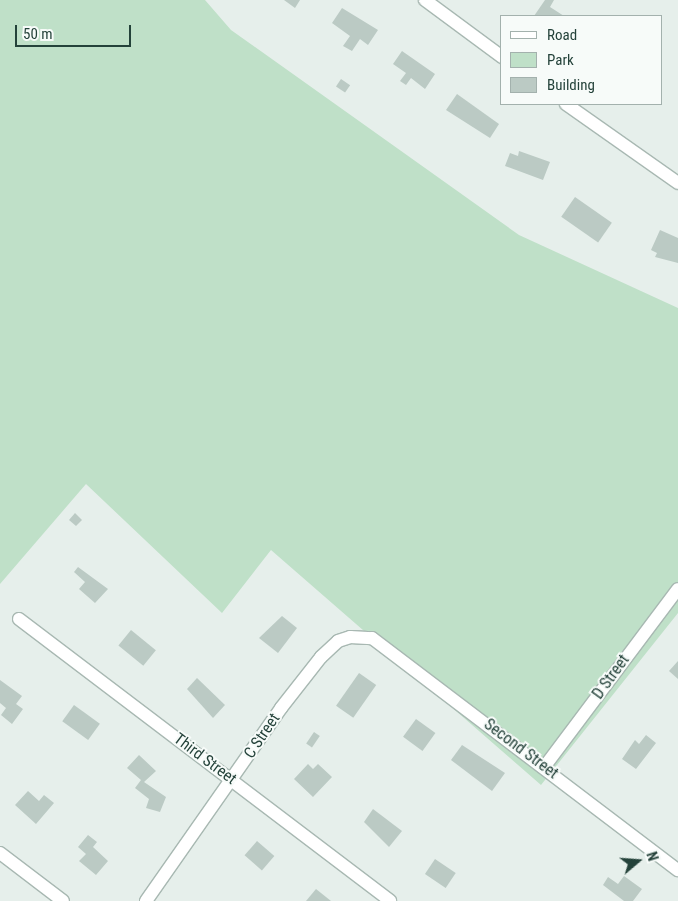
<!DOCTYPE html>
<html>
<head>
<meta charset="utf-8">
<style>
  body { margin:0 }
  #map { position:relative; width:678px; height:901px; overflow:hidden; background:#e6efeb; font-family:"Roboto Condensed",sans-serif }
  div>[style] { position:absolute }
  .green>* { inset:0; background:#bfe0c8 }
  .building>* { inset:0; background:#bbcac4; transform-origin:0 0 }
  .roads { filter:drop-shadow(1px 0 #a8b8b2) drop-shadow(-1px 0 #a8b8b2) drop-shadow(0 1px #a8b8b2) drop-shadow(0 -1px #a8b8b2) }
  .street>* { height:12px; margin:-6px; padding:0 6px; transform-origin:6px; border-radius:6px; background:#fff }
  span { translate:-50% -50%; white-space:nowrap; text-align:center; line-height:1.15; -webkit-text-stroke:4px #f7fbf9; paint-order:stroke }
  .street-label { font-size:16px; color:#24423a }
  .legend { position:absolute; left:500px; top:15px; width:162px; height:90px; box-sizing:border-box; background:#f7fbf9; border:1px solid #a3b1ad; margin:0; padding:6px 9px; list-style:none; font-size:15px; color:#24423a }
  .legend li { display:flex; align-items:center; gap:10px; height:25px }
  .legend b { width:25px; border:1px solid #a3b1ad }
  .north { position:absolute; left:613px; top:836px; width:50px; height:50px; -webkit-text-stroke:4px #f7fbf9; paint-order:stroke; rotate:72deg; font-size:14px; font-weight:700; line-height:20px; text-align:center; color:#24423a }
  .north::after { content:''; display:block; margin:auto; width:18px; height:22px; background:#24423a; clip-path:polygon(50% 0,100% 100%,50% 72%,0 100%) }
  .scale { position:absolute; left:15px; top:25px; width:116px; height:22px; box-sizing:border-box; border:2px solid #24423a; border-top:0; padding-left:6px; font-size:15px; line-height:18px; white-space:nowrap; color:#24423a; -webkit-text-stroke:4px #f7fbf9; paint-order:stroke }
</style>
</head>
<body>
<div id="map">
  <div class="green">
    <i style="clip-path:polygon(0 0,205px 0,231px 30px,519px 235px,678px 308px,678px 613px,541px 785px,271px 550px,222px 613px,86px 484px,0 584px)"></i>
  </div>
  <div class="building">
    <i style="clip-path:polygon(284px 0,300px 0,295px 8px)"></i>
    <i style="clip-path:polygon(545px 0,554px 0,550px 7px,564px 16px,534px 16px)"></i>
    <i style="clip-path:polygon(342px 8px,378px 30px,368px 45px,360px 39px,352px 51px,343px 46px,350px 36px,332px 23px)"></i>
    <i style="clip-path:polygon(402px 51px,435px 74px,425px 89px,411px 78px,406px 85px,400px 81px,406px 73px,393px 64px)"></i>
    <i style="left:341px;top:79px;width:11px;height:9px;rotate:34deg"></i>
    <i style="clip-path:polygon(457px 94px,499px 124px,490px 138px,446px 110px)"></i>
    <i style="clip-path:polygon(519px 151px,550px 162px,543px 180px,505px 166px,510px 153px,518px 156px)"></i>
    <i style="left:575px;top:197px;width:45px;height:24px;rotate:35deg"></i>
    <i style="clip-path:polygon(660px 230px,678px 238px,678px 263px,655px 257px,657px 253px,651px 250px)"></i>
    <i style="clip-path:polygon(75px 513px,82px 520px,76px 526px,69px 520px)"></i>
    <i style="clip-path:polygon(78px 567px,108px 589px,95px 603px,79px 589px,85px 582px,74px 572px)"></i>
    <i style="clip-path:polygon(282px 616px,297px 628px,278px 653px,259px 638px)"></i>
    <i style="left:131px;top:630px;width:32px;height:20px;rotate:39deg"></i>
    <i style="clip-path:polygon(678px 661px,678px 679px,669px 671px)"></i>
    <i style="left:359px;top:673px;width:21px;height:40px;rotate:35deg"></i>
    <i style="clip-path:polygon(197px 678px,225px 705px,213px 718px,187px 689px)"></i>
    <i style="clip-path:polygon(0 680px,22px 696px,16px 704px,23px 709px,12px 724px,1px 715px,6px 708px,0 703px)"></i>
    <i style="left:74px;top:705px;width:32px;height:20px;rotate:36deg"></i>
    <i style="left:416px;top:719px;width:24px;height:22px;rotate:36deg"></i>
    <i style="left:314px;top:732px;width:7px;height:14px;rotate:34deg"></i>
    <i style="clip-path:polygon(646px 735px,656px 743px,636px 769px,622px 759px,635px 740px,639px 744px)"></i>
    <i style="clip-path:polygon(462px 745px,505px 773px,492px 791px,451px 760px)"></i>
    <i style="clip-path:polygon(139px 755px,156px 771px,144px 782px,166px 797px,160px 812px,146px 808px,149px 799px,135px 788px,141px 780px,127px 768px)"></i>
    <i style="clip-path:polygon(308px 764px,313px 769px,318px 764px,332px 777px,313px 797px,294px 779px)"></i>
    <i style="clip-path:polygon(28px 791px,39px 801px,44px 795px,54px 803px,36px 824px,15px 805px)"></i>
    <i style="clip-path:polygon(373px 809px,402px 831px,389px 847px,364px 822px)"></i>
    <i style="clip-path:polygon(88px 835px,97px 842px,93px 847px,108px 861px,96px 875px,79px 861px,86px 854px,78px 847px)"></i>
    <i style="left:257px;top:841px;width:23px;height:19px;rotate:41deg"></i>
    <i style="left:435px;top:859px;width:25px;height:18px;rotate:34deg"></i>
    <i style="clip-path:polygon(624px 876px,642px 889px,633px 901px,624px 901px,603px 885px,608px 877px,618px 884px)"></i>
    <i style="clip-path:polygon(316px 889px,331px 901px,306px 901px)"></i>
  </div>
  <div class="roads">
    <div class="street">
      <i style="left:425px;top:0;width:96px;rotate:36.5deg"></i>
      <i style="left:566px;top:104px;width:137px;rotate:35.2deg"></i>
      <i style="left:19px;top:619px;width:466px;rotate:37.2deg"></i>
      <i style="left:545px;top:766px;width:221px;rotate:-53.1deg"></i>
      <i style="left:0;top:853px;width:79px;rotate:37.3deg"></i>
      <i style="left:146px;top:901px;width:236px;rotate:-55deg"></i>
      <i style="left:281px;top:708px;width:65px;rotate:-51.9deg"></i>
      <i style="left:321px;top:657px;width:23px;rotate:-43deg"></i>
      <i style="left:338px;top:641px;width:13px;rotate:-18deg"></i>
      <i style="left:350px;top:637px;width:22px;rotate:3deg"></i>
      <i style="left:372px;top:638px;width:384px;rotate:37.2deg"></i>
    </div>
  </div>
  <div class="street-label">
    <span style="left:611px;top:677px;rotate:-54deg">D Street</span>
    <span style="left:262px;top:736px;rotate:-56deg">C Street</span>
    <span style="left:521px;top:749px;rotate:37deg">Second Street</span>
    <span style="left:205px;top:759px;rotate:37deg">Third Street</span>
  </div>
  <ul class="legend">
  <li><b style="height:6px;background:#fff"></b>Road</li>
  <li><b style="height:14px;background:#bfe0c8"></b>Park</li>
  <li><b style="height:14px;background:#bbcac4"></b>Building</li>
  </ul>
  <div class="north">N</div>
  <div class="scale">50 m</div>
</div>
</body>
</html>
